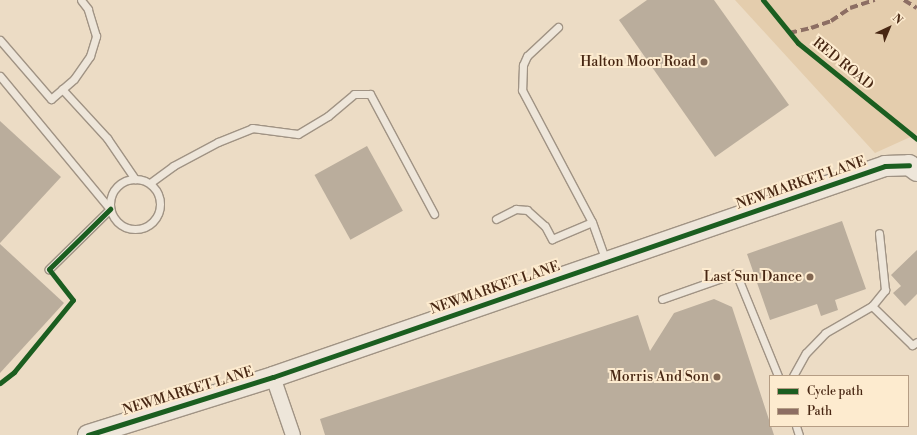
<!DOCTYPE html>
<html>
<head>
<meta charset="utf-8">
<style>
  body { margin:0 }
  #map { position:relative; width:917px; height:435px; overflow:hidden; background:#ecdcc5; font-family:"Libre Bodoni",serif }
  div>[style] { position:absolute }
  .green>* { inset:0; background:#e4cdad }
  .building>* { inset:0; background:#baad9c; transform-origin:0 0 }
  .path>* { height:2.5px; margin-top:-1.25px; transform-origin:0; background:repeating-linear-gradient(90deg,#b0a69b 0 1px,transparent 0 3px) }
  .roads { filter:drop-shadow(1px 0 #a09384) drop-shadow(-1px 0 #a09384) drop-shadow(0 1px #a09384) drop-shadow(0 -1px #a09384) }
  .lane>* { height:7px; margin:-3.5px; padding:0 3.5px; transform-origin:3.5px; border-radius:3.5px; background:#eee6da }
  .lane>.ring { margin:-3.5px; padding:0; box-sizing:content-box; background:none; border:7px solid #eee6da; border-radius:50% }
  .street>* { height:14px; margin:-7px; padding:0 7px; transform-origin:7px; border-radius:7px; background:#eee6da }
  .secondary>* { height:20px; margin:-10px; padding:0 10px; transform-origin:10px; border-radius:10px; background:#eee6da }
  .quiet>* { height:4px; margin-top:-2px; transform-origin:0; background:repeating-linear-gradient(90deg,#8d6e63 0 8px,transparent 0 12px) }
  .cycleway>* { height:5px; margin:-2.5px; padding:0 2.5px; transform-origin:2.5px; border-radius:2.5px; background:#1b5e20 }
  .dots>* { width:11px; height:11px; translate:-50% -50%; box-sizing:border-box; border:2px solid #fdebcf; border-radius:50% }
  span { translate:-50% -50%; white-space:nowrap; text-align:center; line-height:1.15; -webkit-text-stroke:4px #fdebcf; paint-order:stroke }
  .poi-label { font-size:14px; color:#482713 }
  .right { translate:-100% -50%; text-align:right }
  .street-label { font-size:14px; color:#482713 }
  .legend { position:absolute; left:769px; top:375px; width:140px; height:52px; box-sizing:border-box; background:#fdebcf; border:1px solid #b59d84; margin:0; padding:5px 7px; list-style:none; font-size:12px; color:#482713 }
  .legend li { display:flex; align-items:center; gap:8px; height:20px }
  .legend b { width:20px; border:1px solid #b59d84 }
  .north { position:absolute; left:869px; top:8px; width:40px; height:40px; -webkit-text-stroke:3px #fdebcf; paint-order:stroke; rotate:44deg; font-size:11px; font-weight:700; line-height:16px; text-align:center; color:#482713 }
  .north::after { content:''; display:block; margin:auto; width:14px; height:18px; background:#482713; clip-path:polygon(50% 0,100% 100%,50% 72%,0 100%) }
</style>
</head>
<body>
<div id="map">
  <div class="green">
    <i style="clip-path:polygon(735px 0,917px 0,917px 134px,875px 153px)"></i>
  </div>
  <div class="building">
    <i style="clip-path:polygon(647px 0,714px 0,789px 105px,715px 157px,619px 20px)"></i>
    <i style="clip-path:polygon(0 121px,61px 177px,0 243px)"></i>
    <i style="left:367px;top:146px;width:74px;height:60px;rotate:61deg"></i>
    <i style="clip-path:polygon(842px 221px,866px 289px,835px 300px,838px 310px,821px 316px,817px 304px,770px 320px,747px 254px)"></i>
    <i style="clip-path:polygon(0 244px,64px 303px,0 373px)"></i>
    <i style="clip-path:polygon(917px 250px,917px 294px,905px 306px,893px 293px,901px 286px,891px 275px)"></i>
    <i style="clip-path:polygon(714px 299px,732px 307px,774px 435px,325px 435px,320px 419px,638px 315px,650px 351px,674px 313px)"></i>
  </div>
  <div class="path">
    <i style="left:0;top:383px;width:18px;rotate:-38deg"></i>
    <i style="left:14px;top:372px;width:93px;rotate:-50.7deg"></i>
    <i style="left:73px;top:300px;width:29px;rotate:-126deg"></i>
  </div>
  <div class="roads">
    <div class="lane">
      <i style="left:558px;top:27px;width:42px;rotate:136.9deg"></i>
      <i style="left:527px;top:56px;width:10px;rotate:114deg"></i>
      <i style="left:523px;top:65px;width:25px;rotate:92deg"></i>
      <i style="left:522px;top:90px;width:149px;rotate:62.1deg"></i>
      <i style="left:592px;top:222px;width:41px;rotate:70.3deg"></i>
      <i style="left:0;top:40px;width:78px;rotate:49.2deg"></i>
      <i style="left:51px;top:99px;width:30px;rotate:-41deg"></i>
      <i style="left:74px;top:79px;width:28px;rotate:-55deg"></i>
      <i style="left:90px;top:56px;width:21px;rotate:-73deg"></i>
      <i style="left:96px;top:36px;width:28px;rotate:-107deg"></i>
      <i style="left:88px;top:9px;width:11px;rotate:-128deg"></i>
      <i style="left:0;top:76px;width:173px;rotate:50.4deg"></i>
      <i style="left:110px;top:209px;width:86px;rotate:135.5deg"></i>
      <i style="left:62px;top:89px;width:67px;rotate:47.4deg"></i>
      <i style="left:107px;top:138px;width:50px;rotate:55.7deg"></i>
      <i class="ring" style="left:110px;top:179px;width:43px;height:43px"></i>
      <i style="left:150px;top:183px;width:29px;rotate:-36deg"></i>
      <i style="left:173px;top:166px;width:51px;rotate:-28.1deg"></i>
      <i style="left:218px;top:142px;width:37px;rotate:-22deg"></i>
      <i style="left:252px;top:128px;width:46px;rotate:7.4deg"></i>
      <i style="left:298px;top:134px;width:35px;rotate:-31deg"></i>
      <i style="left:328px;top:116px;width:34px;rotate:-40deg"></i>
      <i style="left:354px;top:94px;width:16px"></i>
      <i style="left:370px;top:94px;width:136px;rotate:61.9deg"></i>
      <i style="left:496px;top:219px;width:22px;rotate:-27deg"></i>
      <i style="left:516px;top:209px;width:11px;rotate:5deg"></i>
      <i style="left:527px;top:210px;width:24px;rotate:42deg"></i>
      <i style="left:545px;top:226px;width:15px;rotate:62deg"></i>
      <i style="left:552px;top:239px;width:43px;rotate:-23deg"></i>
      <i style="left:662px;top:299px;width:78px;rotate:-19.4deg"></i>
      <i style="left:736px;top:273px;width:111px;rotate:67.8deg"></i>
      <i style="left:872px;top:306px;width:56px;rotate:44.3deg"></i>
      <i style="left:912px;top:345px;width:6px;rotate:-31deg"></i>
      <i style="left:793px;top:376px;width:26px;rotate:-61deg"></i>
      <i style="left:806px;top:353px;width:28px;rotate:-46deg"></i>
      <i style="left:825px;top:333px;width:54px;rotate:-29.9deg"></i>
      <i style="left:872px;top:306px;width:21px;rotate:-51deg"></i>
      <i style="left:885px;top:290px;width:57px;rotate:-96deg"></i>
      <i style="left:796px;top:426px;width:9px;rotate:72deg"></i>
    </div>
    <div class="street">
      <i style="left:273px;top:377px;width:61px;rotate:71deg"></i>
    </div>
    <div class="secondary">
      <i style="left:88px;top:435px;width:194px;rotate:-17.4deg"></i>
      <i style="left:273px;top:377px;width:647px;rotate:-19.02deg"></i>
      <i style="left:885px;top:166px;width:24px;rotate:-2deg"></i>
      <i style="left:909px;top:165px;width:10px;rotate:37deg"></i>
    </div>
  </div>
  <div class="quiet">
    <i style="left:904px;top:0;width:15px;rotate:32deg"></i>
    <i style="left:789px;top:33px;width:23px;rotate:-13deg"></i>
    <i style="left:811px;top:28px;width:21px;rotate:-19deg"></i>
    <i style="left:831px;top:21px;width:23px;rotate:-34deg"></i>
    <i style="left:850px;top:8px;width:26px;rotate:-18deg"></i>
  </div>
  <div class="cycleway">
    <i style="left:763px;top:0;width:55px;rotate:50.9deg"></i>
    <i style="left:798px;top:43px;width:153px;rotate:38.9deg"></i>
    <i style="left:0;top:383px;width:18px;rotate:-38deg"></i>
    <i style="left:14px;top:372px;width:93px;rotate:-50.7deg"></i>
    <i style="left:73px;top:300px;width:39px;rotate:-128deg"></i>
    <i style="left:49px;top:269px;width:86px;rotate:-44.5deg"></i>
    <i style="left:88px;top:435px;width:194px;rotate:-17.4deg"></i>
    <i style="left:273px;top:377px;width:647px;rotate:-19.02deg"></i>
    <i style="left:885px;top:166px;width:24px;rotate:-2deg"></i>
  </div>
  <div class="dots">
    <i style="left:704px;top:62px;background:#816651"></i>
    <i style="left:810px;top:277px;background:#816651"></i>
    <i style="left:717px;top:377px;background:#816651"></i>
  </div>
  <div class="poi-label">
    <span class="right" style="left:696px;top:62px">Halton Moor Road</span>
    <span class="right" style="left:802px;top:277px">Last Sun Dance</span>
    <span class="right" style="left:709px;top:377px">Morris And Son</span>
  </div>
  <div class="street-label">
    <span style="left:843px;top:64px;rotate:39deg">RED ROAD</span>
    <span style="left:801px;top:183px;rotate:-19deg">NEWMARKET LANE</span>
    <span style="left:495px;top:288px;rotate:-19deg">NEWMARKET LANE</span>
    <span style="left:188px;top:391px;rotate:-17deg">NEWMARKET LANE</span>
  </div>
  <ul class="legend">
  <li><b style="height:5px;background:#1b5e20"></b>Cycle path</li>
  <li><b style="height:5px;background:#8d6e63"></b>Path</li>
  </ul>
  <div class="north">N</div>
</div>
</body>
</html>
